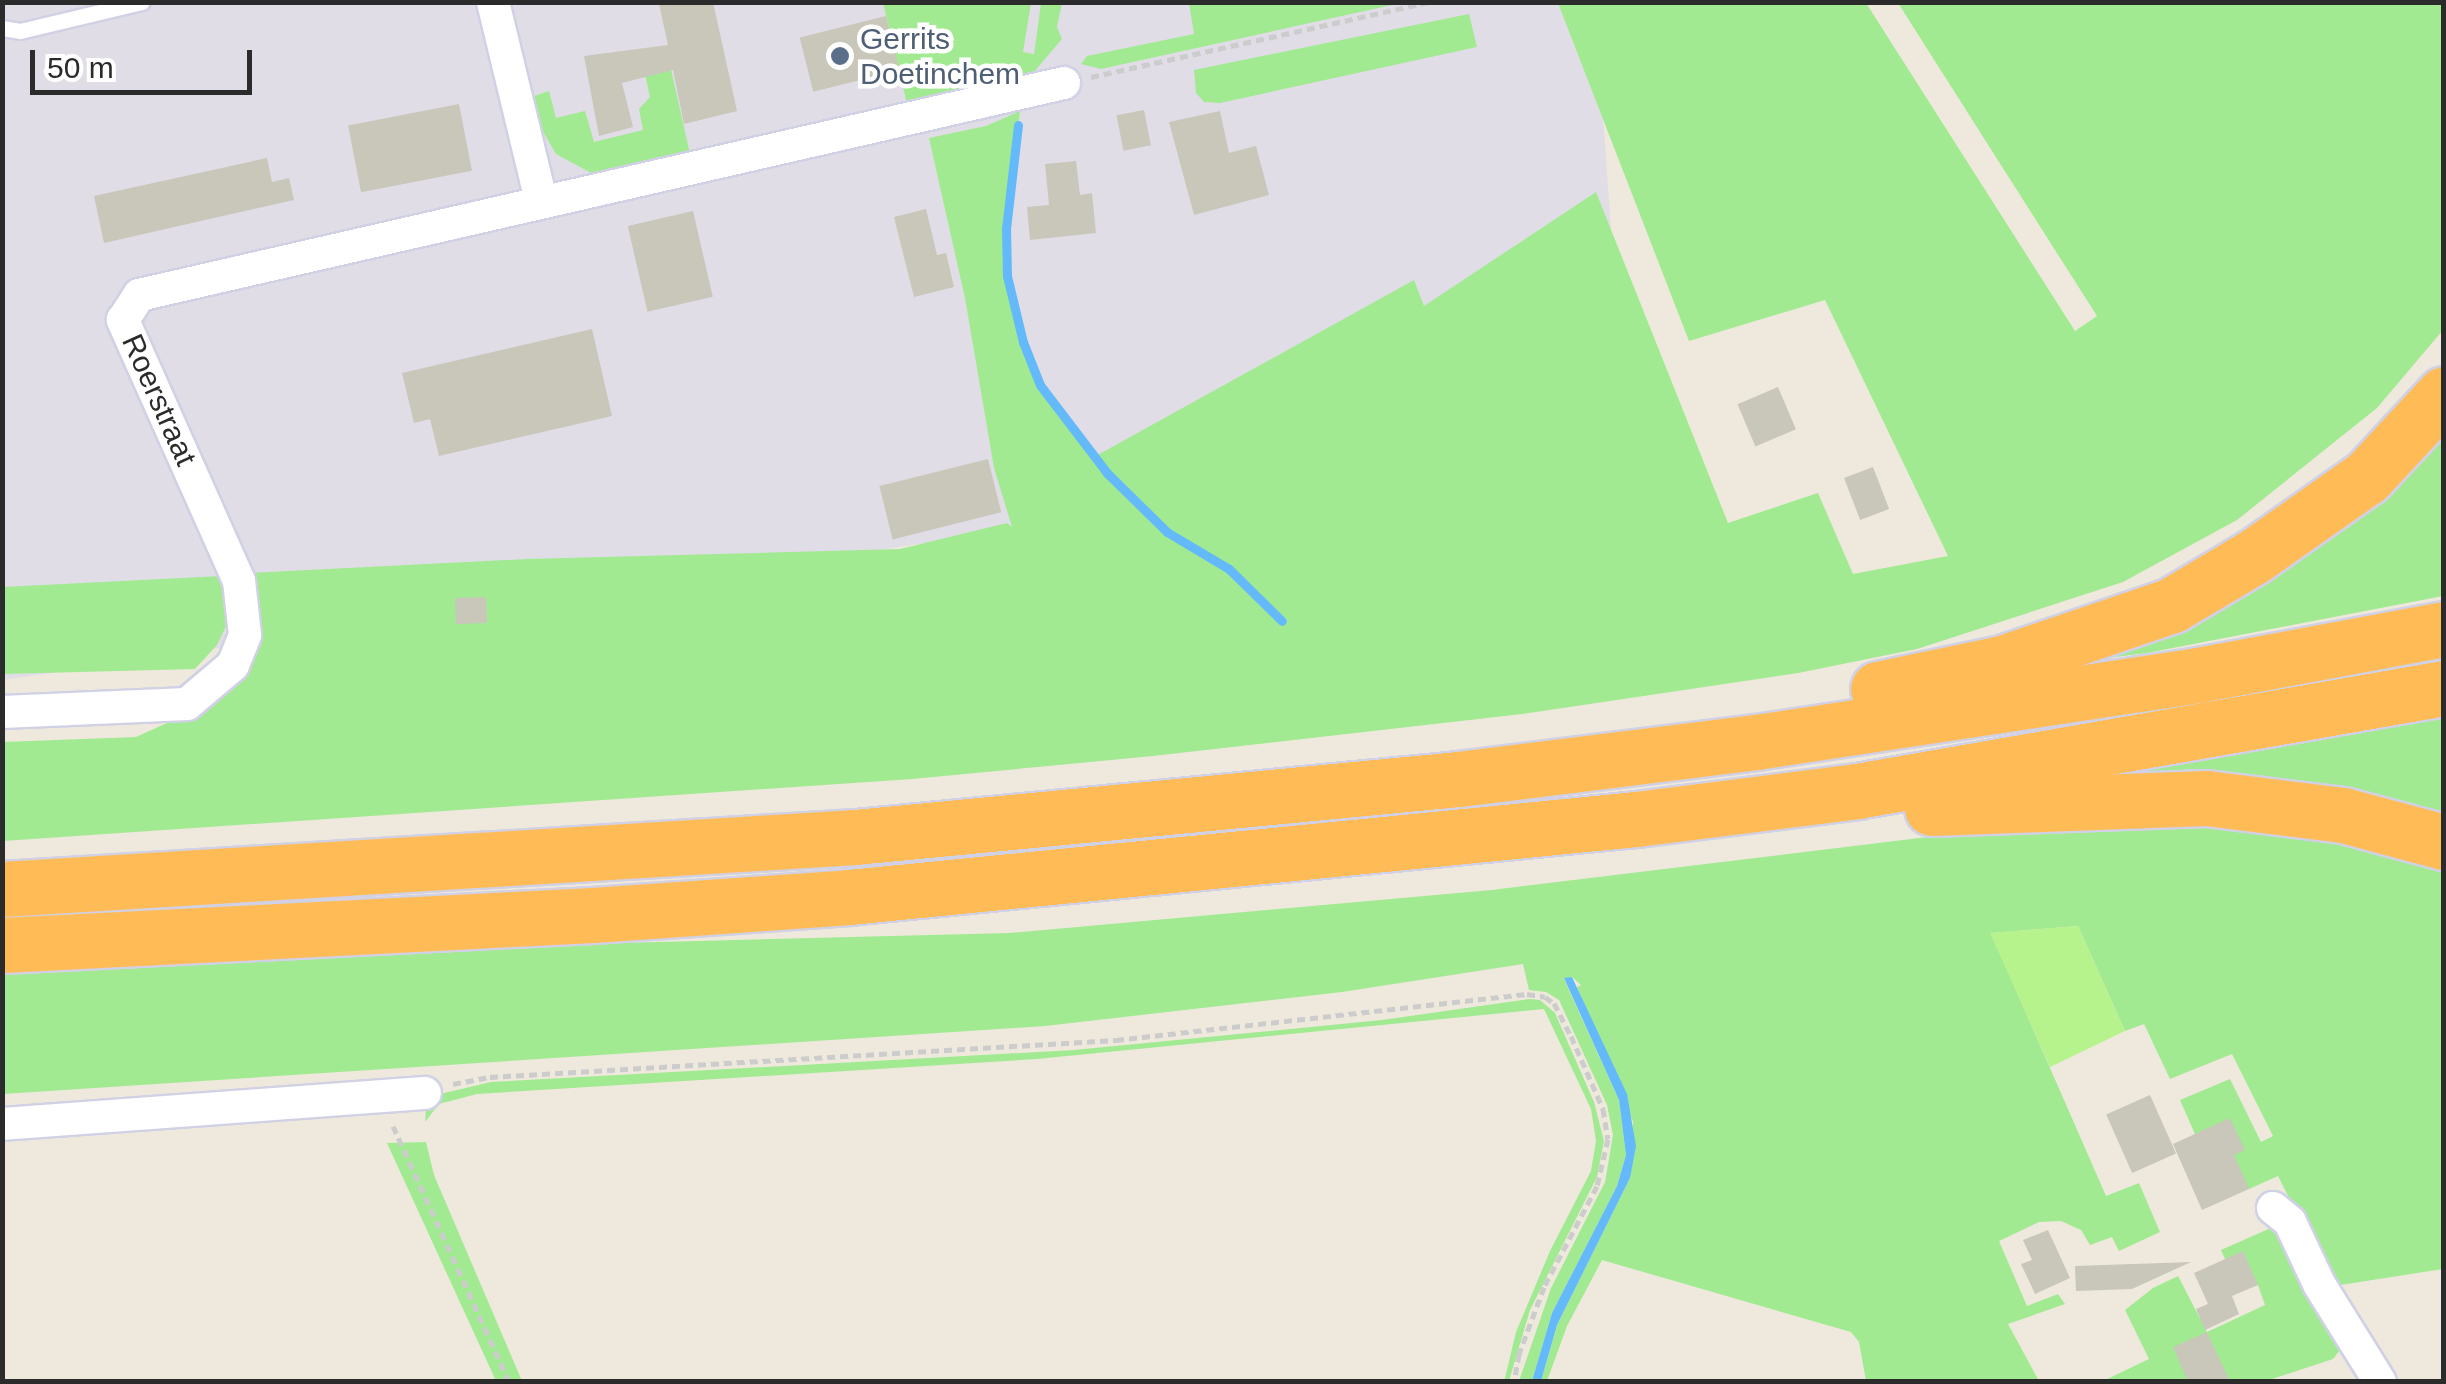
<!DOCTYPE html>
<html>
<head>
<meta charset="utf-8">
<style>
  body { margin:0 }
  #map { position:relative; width:2446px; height:1384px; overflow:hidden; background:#eee9dc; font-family:Arial,sans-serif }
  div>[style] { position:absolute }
  .industrial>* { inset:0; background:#e1dde6 }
  .green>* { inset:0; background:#a1ea92 }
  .pitch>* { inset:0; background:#b6f38d }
  .water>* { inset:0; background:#64b9fb }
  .stream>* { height:9px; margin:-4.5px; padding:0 4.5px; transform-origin:4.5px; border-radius:4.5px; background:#64b9fb }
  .building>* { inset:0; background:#c9c7ba; transform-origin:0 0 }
  .path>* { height:5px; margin-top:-2.5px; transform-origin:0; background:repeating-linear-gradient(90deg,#ccc 0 8px,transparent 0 13px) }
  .roads { filter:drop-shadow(2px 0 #d1d1e5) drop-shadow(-2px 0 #d1d1e5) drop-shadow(0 2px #d1d1e5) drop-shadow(0 -2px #d1d1e5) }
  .lane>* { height:15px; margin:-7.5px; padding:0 7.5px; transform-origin:7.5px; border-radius:7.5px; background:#fff }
  .street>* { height:32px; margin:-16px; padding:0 16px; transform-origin:16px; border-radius:16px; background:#fff }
  .highway>* { height:55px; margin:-27.5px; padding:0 27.5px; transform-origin:27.5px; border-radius:27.5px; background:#ffbc56 }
  .dots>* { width:28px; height:28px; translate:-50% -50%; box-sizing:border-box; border:5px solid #fff; border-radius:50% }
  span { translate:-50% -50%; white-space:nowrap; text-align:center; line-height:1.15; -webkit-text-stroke:9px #fff; paint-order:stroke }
  .service-label { font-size:30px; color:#4e5e75 }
  .left { translate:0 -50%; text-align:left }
  .street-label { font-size:30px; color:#2b2b2b }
  .frame { position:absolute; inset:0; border:5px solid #2b2b2b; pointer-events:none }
  .scale { position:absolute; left:30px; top:50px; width:222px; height:45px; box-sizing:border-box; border:5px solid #2b2b2b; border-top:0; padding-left:12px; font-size:30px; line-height:35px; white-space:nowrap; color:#2b2b2b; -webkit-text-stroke:8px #fff; paint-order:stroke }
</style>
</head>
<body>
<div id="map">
  <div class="industrial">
    <i style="clip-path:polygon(2px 3px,1629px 3px,1596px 20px,1611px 228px,1073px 521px,3px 680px)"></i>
  </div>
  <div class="green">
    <i style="clip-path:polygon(883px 3px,1031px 3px,1023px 52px,1034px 54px,1041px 3px,1062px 3px,1057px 27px,1062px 39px,1033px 73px,907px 104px)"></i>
    <i style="clip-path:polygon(1189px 3px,1189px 2px,1401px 3px,1101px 69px,1081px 64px,1087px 56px,1194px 34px)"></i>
    <i style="clip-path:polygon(1558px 3px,1866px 3px,2075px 331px,2097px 316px,1898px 3px,2443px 3px,2443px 330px,2377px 408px,2237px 520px,2123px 582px,1917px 649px,1798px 673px,1522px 714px,1153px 756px,912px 779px,3px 841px,3px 742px,136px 737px,207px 705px,248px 573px,527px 559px,900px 549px,1007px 523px,1012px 527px,994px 468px,965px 298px,929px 138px,986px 126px,1020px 111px,1006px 228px,1007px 277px,1023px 342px,1040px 385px,1094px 457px,1414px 280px,1424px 306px,1596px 192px,1728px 523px,1818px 493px,1853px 574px,1948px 556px,1825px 300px,1689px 341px)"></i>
    <i style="clip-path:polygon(1469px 14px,1477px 47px,1220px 103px,1204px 102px,1196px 93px,1194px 70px)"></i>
    <i style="clip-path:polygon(666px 47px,690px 154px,593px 174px,556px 154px,542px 130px,534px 96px,549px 91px,556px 118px,585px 111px,594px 142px,643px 130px,639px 109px,650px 97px,640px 51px)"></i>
    <i style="clip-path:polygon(2443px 412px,2443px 596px,2147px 653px,2043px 666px)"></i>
    <i style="clip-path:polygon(222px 576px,228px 622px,217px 645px,195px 669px,3px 674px,3px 587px)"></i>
    <i style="clip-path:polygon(2443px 710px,2443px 825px,2099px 774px)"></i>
    <i style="clip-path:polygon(2149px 820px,2273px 830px,2385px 853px,2443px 872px,2443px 1269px,2334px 1286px,2278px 1176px,2249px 1189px,2209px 1166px,2180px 1100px,2230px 1079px,2261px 1142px,2273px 1136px,2232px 1054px,2170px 1079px,2144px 1024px,2125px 1031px,2078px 926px,1991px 933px,2106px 1196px,2139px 1183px,2160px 1232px,2119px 1251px,2112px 1237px,2090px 1245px,2081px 1230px,2061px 1221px,2039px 1222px,1999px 1241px,2027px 1306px,2058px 1294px,2065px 1304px,2008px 1324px,2039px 1381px,1866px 1381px,1859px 1342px,1851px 1332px,1602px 1260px,1567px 1326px,1547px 1381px,1541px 1381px,1557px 1325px,1630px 1178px,1633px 1122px,1577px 987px,1581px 985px,1572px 977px,1564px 979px,1619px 1100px,1626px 1155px,1617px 1186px,1552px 1313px,1532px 1381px,1519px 1381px,1551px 1288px,1605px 1182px,1613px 1135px,1607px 1105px,1559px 1000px,1546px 992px,1529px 990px,1523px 964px,1342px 992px,1045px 1026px,3px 1094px,3px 969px,582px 944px,1009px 933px,1492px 890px,2059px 821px)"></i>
    <i style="clip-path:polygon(1530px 999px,1540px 1000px,1555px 1013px,1594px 1102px,1604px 1141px,1597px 1177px,1530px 1310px,1509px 1381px,1504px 1382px,1516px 1332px,1550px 1251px,1591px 1171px,1596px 1141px,1591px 1109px,1544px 1009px,1037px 1059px,477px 1094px,439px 1104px,425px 1122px,427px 1097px,491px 1082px,1074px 1050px,1382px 1020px)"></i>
    <i style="clip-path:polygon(426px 1142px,434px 1175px,522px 1381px,496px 1381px,387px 1143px)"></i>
    <i style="clip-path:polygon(2273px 1227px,2288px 1235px,2345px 1344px,2333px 1359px,2266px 1381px,2101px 1382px,2149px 1359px,2125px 1310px,2153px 1288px,2178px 1276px,2207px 1332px,2265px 1305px,2258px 1285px,2225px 1259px,2221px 1250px)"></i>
  </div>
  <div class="pitch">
    <i style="clip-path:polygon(2078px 926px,2125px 1031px,2050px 1067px,1990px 933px)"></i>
  </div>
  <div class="water">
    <i style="clip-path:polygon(1572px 977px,1627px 1094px,1636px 1146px,1630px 1178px,1557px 1325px,1541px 1381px,1532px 1381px,1552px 1313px,1617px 1186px,1626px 1155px,1619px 1100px,1564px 978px)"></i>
  </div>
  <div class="stream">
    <i style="left:1018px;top:125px;width:104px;rotate:96.6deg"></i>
    <i style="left:1006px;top:228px;width:48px;rotate:88.8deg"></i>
    <i style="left:1007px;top:276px;width:68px;rotate:76.4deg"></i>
    <i style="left:1023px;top:342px;width:46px;rotate:68.4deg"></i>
    <i style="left:1040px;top:385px;width:111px;rotate:52.7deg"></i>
    <i style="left:1107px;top:473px;width:84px;rotate:44.5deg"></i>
    <i style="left:1167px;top:532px;width:72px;rotate:30.8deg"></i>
    <i style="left:1229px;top:569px;width:74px;rotate:44.5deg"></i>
  </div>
  <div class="building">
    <i style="clip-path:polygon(713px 2px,737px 111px,684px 124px,673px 70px,622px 83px,633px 127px,599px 136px,584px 56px,668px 45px,659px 4px)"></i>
    <i style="left:886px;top:16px;width:56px;height:89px;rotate:76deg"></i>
    <i style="left:459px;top:104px;width:68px;height:113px;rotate:79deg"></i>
    <i style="left:1144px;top:110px;width:36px;height:28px;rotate:79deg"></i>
    <i style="clip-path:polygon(1220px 111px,1229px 153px,1256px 146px,1269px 195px,1194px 215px,1169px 122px)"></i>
    <i style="clip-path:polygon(267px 158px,272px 182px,289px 178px,294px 200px,104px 243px,94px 196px)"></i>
    <i style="clip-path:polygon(1076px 161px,1080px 195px,1092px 193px,1096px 233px,1030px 240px,1027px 207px,1049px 205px,1045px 164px)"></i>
    <i style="clip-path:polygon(926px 209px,937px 255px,946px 253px,954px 287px,914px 297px,894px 217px)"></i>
    <i style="left:693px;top:211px;width:88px;height:67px;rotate:77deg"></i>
    <i style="clip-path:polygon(592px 329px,612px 416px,439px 456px,430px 419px,414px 423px,402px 373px)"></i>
    <i style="left:1778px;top:387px;width:46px;height:44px;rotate:67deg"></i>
    <i style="left:988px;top:459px;width:55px;height:112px;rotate:76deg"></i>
    <i style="left:1873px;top:467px;width:45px;height:31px;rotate:69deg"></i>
    <i style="left:486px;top:597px;width:26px;height:31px;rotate:88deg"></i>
    <i style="left:2150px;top:1095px;width:64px;height:48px;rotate:66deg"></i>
    <i style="clip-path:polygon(2230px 1118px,2245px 1150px,2234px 1155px,2249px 1189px,2202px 1210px,2173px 1144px)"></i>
    <i style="clip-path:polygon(2048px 1230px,2070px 1278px,2035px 1294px,2021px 1264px,2032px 1260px,2023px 1240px)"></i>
    <i style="clip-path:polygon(2243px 1251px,2258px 1285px,2232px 1296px,2239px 1314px,2205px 1330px,2196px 1309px,2208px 1304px,2194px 1273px)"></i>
    <i style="clip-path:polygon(2191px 1262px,2132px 1289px,2076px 1291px,2075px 1266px)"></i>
    <i style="clip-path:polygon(2207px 1332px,2230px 1382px,2188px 1382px,2173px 1347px)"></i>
  </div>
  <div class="path">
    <i style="left:1091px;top:77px;width:347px;rotate:-12.5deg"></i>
    <i style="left:453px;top:1084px;width:38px;rotate:-11deg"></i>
    <i style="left:490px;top:1077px;width:627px;rotate:-3.38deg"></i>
    <i style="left:1116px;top:1040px;width:414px;rotate:-6.4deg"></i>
    <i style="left:1527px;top:994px;width:18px;rotate:9deg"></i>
    <i style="left:1545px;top:997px;width:11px;rotate:34deg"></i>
    <i style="left:1554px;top:1003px;width:37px;rotate:63deg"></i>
    <i style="left:1571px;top:1036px;width:80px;rotate:66.3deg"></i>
    <i style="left:1603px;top:1109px;width:30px;rotate:81deg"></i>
    <i style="left:1608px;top:1139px;width:48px;rotate:103.2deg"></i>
    <i style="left:1597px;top:1186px;width:114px;rotate:117.7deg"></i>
    <i style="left:1544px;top:1287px;width:72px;rotate:110.5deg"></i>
    <i style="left:1519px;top:1354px;width:28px;rotate:100deg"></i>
    <i style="left:393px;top:1126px;width:281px;rotate:65.6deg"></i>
  </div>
  <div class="roads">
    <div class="lane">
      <i style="left:2px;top:28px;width:18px;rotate:9deg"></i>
      <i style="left:20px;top:31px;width:125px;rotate:-13.4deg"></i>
    </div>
    <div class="street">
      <i style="left:493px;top:2px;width:204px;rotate:76.4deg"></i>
      <i style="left:2px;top:712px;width:185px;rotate:-2.5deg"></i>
      <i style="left:187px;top:704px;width:60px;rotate:-40.3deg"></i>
      <i style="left:233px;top:665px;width:32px;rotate:-68deg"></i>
      <i style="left:245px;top:635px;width:54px;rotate:-96.3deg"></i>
      <i style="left:239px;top:581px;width:286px;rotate:-114deg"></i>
      <i style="left:123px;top:320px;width:30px;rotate:-57deg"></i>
      <i style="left:139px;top:295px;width:949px;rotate:-12.91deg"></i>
      <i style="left:2px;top:1124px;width:424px;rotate:-4.2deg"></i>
      <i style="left:2273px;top:1208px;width:22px;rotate:39deg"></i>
      <i style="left:2290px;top:1222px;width:68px;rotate:64.9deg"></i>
      <i style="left:2319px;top:1284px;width:115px;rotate:58.1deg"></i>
    </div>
    <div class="highway">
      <i style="left:1878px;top:689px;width:127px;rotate:-11.8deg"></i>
      <i style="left:2002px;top:663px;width:180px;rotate:-18.8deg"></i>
      <i style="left:2172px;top:605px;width:94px;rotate:-30.7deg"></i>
      <i style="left:2253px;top:557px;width:139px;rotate:-35.1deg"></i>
      <i style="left:2367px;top:477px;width:113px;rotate:-47.1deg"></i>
      <i style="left:1932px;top:808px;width:274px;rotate:-2.1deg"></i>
      <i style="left:2206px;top:798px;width:138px;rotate:7.1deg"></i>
      <i style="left:2343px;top:815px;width:105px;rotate:15deg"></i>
      <i style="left:2px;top:889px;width:855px;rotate:-3.49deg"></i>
      <i style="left:855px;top:837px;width:607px;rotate:-5.49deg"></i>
      <i style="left:1459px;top:779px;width:299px;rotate:-7.1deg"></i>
      <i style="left:1756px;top:742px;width:447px;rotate:-8.6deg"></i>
      <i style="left:2198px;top:675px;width:250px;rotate:-10.6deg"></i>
      <i style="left:2px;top:945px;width:592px;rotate:-2.91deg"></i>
      <i style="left:593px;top:915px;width:257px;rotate:-4deg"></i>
      <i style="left:849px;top:897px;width:791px;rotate:-5.66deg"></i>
      <i style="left:1636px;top:819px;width:223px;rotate:-7.2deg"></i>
      <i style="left:1857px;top:791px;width:596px;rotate:-9.95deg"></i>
    </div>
  </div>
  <div class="dots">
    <i style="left:840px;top:56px;background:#5c6f8a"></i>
  </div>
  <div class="service-label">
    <span class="left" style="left:860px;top:56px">Gerrits<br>Doetinchem</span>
  </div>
  <div class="street-label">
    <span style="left:159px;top:400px;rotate:66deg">Roerstraat</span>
  </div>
  <div class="frame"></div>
  <div class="scale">50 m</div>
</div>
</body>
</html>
